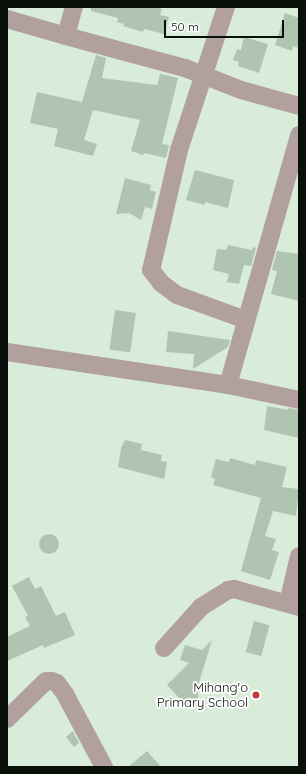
<!DOCTYPE html>
<html>
<head>
<meta charset="utf-8">
<style>
  body { margin:0 }
  #map { position:relative; width:306px; height:774px; overflow:hidden; background:#d8ecd9; font-family:Quicksand,sans-serif }
  div>[style] { position:absolute }
  .building>* { inset:0; background:#b0c4b2; transform-origin:0 0 }
  .round { border-radius:50% }
  .minor>* { height:18px; margin:-9px; padding:0 9px; transform-origin:9px; border-radius:9px; background:#b2a09e }
  .dots>* { width:11px; height:11px; translate:-50% -50%; box-sizing:border-box; border:2px solid #fff; border-radius:50% }
  span { translate:-50% -50%; white-space:nowrap; text-align:center; line-height:1.15; -webkit-text-stroke:3.5px #fff; paint-order:stroke }
  .poi-label { font-size:13px; color:#09100a }
  .right { translate:-100% -50%; text-align:right }
  .frame { position:absolute; inset:0; border:8px solid #09100a; pointer-events:none }
  .scale { position:absolute; left:164px; top:20px; width:120px; height:18px; box-sizing:border-box; border:2px solid #09100a; border-top:0; padding-left:5px; font-size:12px; line-height:14px; white-space:nowrap; color:#09100a; -webkit-text-stroke:3px #fff; paint-order:stroke }
</style>
</head>
<body>
<div id="map">
  <div class="building">
    <i style="clip-path:polygon(91px 7px,154px 7px,162px 9px,160px 15px,169px 17px,164px 34px,144px 29px,143px 32px,123px 26px,124px 24px,117px 22px,118px 18px,91px 11px)"></i>
    <i style="clip-path:polygon(285px 13px,299px 18px,299px 48px,293px 46px,292px 51px,275px 45px)"></i>
    <i style="clip-path:polygon(244px 37px,268px 44px,259px 73px,238px 66px,239px 62px,233px 60px,237px 49px,241px 50px)"></i>
    <i style="clip-path:polygon(96px 55px,106px 58px,102px 78px,157px 85px,160px 74px,178px 78px,162px 144px,169px 145px,166px 158px,144px 153px,143px 155px,131px 151px,140px 120px,93px 110px,84px 140px,97px 144px,93px 156px,54px 146px,58px 129px,30px 123px,37px 92px,82px 102px)"></i>
    <i style="clip-path:polygon(195px 170px,234px 180px,228px 208px,205px 202px,205px 205px,186px 200px)"></i>
    <i style="clip-path:polygon(125px 178px,151px 185px,150px 190px,156px 192px,152px 209px,145px 207px,141px 220px,129px 213px,116px 214px)"></i>
    <i style="clip-path:polygon(228px 245px,252px 250px,253px 247px,256px 248px,251px 266px,244px 265px,239px 284px,227px 282px,229px 274px,213px 270px,217px 249px,226px 250px)"></i>
    <i style="clip-path:polygon(277px 251px,299px 254px,299px 301px,271px 294px,277px 271px,272px 270px)"></i>
    <i style="left:115px;top:310px;width:21px;height:40px;rotate:8deg"></i>
    <i style="clip-path:polygon(168px 331px,175px 332px,230px 340px,228px 347px,193px 369px,194px 354px,166px 352px)"></i>
    <i style="clip-path:polygon(267px 406px,288px 410px,288px 408px,299px 410px,299px 438px,264px 430px)"></i>
    <i style="clip-path:polygon(125px 440px,142px 444px,141px 450px,162px 455px,161px 461px,167px 462px,164px 479px,118px 467px,121px 448px)"></i>
    <i style="clip-path:polygon(230px 458px,255px 465px,256px 460px,287px 467px,282px 487px,299px 489px,296px 516px,273px 511px,265px 536px,276px 539px,272px 550px,279px 552px,270px 580px,241px 571px,261px 498px,213px 485px,215px 479px,211px 477px,216px 459px,229px 462px)"></i>
    <i class="round" style="left:39px;top:534px;width:20px;height:20px"></i>
    <i style="clip-path:polygon(29px 577px,35px 589px,41px 586px,56px 616px,65px 612px,75px 635px,44px 648px,43px 645px,7px 661px,7px 637px,30px 626px,25px 617px,28px 616px,12px 586px)"></i>
    <i style="left:254px;top:621px;width:16px;height:32px;rotate:15deg"></i>
    <i style="clip-path:polygon(212px 640px,198px 686px,198px 704px,195px 707px,184px 703px,167px 685px,189px 663px,180px 660px,185px 645px,202px 650px)"></i>
    <i style="clip-path:polygon(73px 731px,79px 743px,74px 747px,66px 737px)"></i>
    <i style="clip-path:polygon(147px 751px,161px 767px,128px 767px)"></i>
  </div>
  <div class="minor">
    <i style="left:226px;top:7px;width:151px;rotate:108.2deg"></i>
    <i style="left:179px;top:150px;width:123px;rotate:103.1deg"></i>
    <i style="left:151px;top:270px;width:16px;rotate:52deg"></i>
    <i style="left:161px;top:283px;width:20px;rotate:37deg"></i>
    <i style="left:177px;top:295px;width:73px;rotate:19.9deg"></i>
    <i style="left:7px;top:19px;width:61px;rotate:16.1deg"></i>
    <i style="left:66px;top:36px;width:123px;rotate:15.1deg"></i>
    <i style="left:185px;top:68px;width:60px;rotate:21.4deg"></i>
    <i style="left:241px;top:90px;width:60px;rotate:15.4deg"></i>
    <i style="left:66px;top:36px;width:30px;rotate:-75deg"></i>
    <i style="left:7px;top:352px;width:223px;rotate:8.5deg"></i>
    <i style="left:228px;top:385px;width:73px;rotate:11.9deg"></i>
    <i style="left:228px;top:385px;width:260px;rotate:-74.1deg"></i>
    <i style="left:288px;top:603px;width:48px;rotate:-76.8deg"></i>
    <i style="left:164px;top:648px;width:55px;rotate:-47.9deg"></i>
    <i style="left:201px;top:607px;width:32px;rotate:-32deg"></i>
    <i style="left:228px;top:590px;width:6px;rotate:-9deg"></i>
    <i style="left:234px;top:589px;width:67px;rotate:15.5deg"></i>
    <i style="left:7px;top:719px;width:54px;rotate:-44.3deg"></i>
    <i style="left:46px;top:681px;width:6px"></i>
    <i style="left:52px;top:681px;width:5px;rotate:22deg"></i>
    <i style="left:57px;top:683px;width:14px;rotate:54deg"></i>
    <i style="left:65px;top:694px;width:83px;rotate:61.9deg"></i>
  </div>
  <div class="dots">
    <i style="left:256px;top:695px;background:#c73839"></i>
  </div>
  <div class="poi-label">
    <span class="right" style="left:248px;top:695px">Mihang'o<br>Primary School</span>
  </div>
  <div class="frame"></div>
  <div class="scale">50 m</div>
</div>
</body>
</html>
